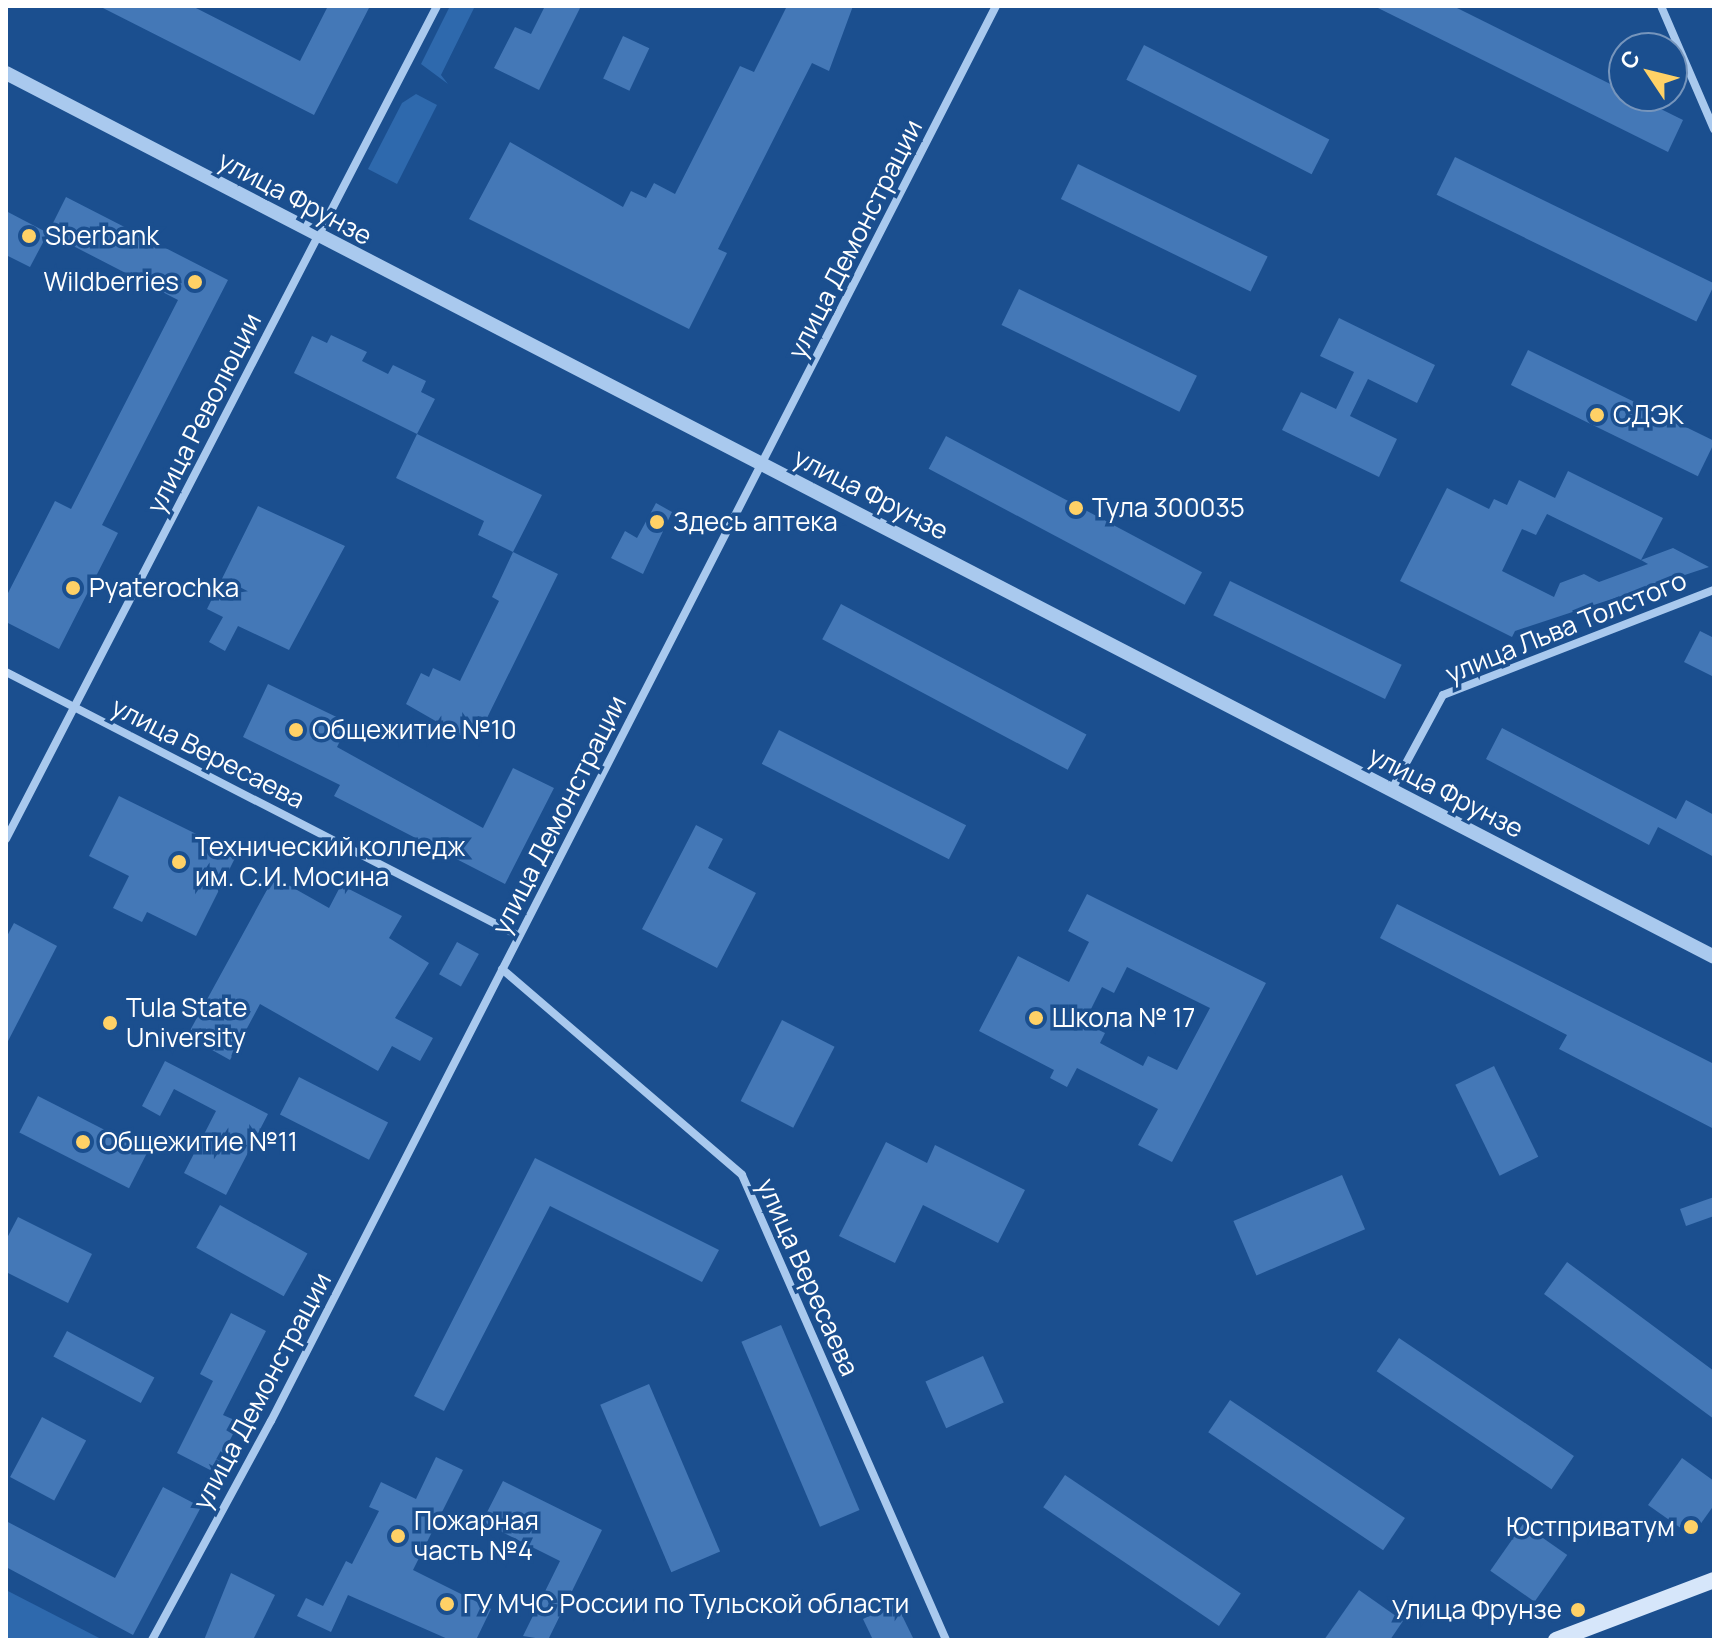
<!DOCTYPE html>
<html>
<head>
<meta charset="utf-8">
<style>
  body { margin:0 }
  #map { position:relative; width:1720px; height:1646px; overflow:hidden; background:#1b4f8f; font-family:Manrope,sans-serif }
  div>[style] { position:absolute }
  .green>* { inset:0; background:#2e69ad }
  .building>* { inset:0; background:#4478b7; transform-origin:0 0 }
  .minor>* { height:8px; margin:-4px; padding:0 4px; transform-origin:4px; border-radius:4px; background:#a9c9ee }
  .tertiary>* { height:14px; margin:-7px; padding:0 7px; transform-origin:7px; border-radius:7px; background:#a9c9ee }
  .secondary>* { height:16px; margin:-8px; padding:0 8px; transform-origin:8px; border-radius:8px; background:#d6e6fa }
  .dots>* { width:22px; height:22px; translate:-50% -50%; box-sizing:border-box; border:4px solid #1b4f8f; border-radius:50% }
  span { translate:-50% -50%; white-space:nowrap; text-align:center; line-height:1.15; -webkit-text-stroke:7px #1b4f8f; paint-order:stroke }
  .street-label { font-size:26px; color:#fff }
  .poi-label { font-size:26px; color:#fff }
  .left { translate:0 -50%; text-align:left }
  .right { translate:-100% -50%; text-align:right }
  .frame { position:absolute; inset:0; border:8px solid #fff; pointer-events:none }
  .north { position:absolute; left:1608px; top:32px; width:80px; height:80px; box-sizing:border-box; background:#1b4f8f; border:2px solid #7695bc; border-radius:50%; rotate:305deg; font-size:22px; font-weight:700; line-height:32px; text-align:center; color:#fff }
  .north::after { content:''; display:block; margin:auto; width:28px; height:36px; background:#ffd166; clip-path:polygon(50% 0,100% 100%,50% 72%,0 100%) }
</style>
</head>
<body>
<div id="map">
  <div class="green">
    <i style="clip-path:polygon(450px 6px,475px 6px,441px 75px,448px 84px,421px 64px)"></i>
    <i style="clip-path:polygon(416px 94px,437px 105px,397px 184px,368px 169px,402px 103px)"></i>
    <i style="clip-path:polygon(6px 1590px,103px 1640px,6px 1640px)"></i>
  </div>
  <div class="building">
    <i style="clip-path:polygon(99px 6px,192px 6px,300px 61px,328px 6px,370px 6px,314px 115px)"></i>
    <i style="clip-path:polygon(545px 6px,581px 6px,539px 90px,494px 68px,515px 27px,531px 34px)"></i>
    <i style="clip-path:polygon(787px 6px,853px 6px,829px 71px,812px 63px,718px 249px,727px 253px,689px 329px,469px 219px,510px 142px,623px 207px,631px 191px,646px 198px,654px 183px,675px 194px,740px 66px,754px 72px)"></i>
    <i style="clip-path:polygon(1374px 6px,1453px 6px,1683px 120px,1668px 152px)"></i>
    <i style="left:623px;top:36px;width:29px;height:47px;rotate:25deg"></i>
    <i style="left:1144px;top:45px;width:208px;height:39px;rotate:27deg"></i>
    <i style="left:1455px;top:157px;width:289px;height:42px;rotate:26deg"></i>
    <i style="left:1078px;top:164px;width:211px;height:39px;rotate:26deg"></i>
    <i style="clip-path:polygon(66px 197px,228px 280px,102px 525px,118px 533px,59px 649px,6px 622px,6px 597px,55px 501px,71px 509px,178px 300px,48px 233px)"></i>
    <i style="clip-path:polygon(6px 211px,48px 233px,30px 267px,6px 255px)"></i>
    <i style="left:1019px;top:289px;width:198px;height:40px;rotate:26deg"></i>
    <i style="clip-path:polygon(1339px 318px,1435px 365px,1417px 403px,1368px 379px,1350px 416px,1397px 439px,1379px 477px,1282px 430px,1301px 392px,1336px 409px,1354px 372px,1320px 356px)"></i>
    <i style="clip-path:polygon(331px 335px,367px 352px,362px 361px,388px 374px,393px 365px,426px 381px,421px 392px,435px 399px,417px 434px,294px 373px,312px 336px,327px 343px)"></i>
    <i style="left:1528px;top:350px;width:208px;height:39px;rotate:26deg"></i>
    <i style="clip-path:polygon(417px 434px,542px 495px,513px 552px,478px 535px,484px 521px,396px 478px)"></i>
    <i style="left:946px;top:436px;width:290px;height:37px;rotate:28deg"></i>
    <i style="clip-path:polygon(evenodd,1568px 471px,1663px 518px,1641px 560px,1673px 548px,1709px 567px,1515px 631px,1512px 637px,1400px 581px,1447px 488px,1489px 509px,1494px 499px,1507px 505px,1519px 480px,1555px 498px,1568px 471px,1547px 514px,1641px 560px,1648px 564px,1599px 582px,1584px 574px,1560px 583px,1554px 597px,1502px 571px,1522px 529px,1536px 535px,1547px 514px)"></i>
    <i style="clip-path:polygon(656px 503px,672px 512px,643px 574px,611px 558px,625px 531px,637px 538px)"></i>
    <i style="clip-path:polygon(258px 506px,345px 546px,289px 650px,238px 626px,225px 651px,209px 642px,223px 617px,207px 609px)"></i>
    <i style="clip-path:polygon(513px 552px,558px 574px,486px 720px,478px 716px,467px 739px,406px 704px,421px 673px,429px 677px,433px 668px,460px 681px,499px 601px,492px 597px)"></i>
    <i style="left:1230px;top:581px;width:191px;height:38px;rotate:26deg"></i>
    <i style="left:841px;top:604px;width:278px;height:40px;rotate:28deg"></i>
    <i style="clip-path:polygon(1700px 631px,1714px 638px,1714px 677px,1684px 662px)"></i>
    <i style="clip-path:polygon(268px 684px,349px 723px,337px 747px,483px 828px,513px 768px,554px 788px,505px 884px,334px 796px,340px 785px,243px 737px)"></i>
    <i style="clip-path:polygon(1502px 728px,1676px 819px,1686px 800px,1714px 815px,1714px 857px,1658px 827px,1649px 845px,1486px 759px)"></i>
    <i style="left:779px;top:730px;width:210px;height:38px;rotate:27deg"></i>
    <i style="clip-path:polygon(119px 796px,237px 854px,196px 936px,147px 912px,142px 922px,113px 908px,129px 876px,89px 856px)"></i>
    <i style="clip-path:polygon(696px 825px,723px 839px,708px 868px,756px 893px,717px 968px,642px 929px)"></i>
    <i style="clip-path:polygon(274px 877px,329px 908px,341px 885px,402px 916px,389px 938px,429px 963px,395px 1018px,433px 1038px,420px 1061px,392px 1046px,378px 1071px,260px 1004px,230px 1060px,187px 1036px)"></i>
    <i style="clip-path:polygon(evenodd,1087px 894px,1266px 983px,1172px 1162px,1138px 1145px,1158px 1109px,1077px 1068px,1067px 1087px,1050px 1078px,1054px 1070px,979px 1031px,1018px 956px,1069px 982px,1089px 942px,1068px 931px,1087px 894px,1127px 967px,1210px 1008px,1177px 1070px,1148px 1056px,1143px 1066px,1100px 1043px,1105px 1033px,1084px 1023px,1102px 987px,1114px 993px,1127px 967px)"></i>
    <i style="clip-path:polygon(1397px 904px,1714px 1064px,1714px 1129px,1559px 1049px,1567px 1035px,1380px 938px)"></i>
    <i style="clip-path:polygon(14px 923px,57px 946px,6px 1045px,6px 938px)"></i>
    <i style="left:457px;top:942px;width:25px;height:37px;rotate:29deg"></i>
    <i style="left:782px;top:1020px;width:59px;height:91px;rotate:27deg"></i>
    <i style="clip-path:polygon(165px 1061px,268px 1114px,226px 1195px,184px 1173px,216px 1111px,174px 1089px,160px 1116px,142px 1106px)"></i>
    <i style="left:1494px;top:1066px;width:101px;height:43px;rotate:64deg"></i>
    <i style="left:299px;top:1077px;width:100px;height:42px;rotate:27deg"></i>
    <i style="left:38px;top:1096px;width:123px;height:41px;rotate:27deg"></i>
    <i style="clip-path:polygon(886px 1142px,927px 1163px,935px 1145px,1025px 1190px,998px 1243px,923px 1205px,895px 1263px,839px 1236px)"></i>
    <i style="clip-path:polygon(535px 1158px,719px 1250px,702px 1282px,550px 1206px,444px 1411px,414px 1396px)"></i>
    <i style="left:1342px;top:1175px;width:59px;height:118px;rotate:67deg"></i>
    <i style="clip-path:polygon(1714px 1197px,1714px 1216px,1686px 1226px,1680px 1209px)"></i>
    <i style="left:220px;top:1205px;width:100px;height:49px;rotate:29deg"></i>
    <i style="clip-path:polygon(18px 1217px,92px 1254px,68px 1303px,6px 1272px,6px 1240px)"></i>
    <i style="clip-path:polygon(1567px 1262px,1714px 1371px,1714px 1419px,1544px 1294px)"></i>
    <i style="clip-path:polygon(231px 1313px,266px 1331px,223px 1415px,239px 1422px,214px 1472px,177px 1453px,213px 1381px,200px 1374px)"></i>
    <i style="left:781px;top:1325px;width:201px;height:43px;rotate:67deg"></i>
    <i style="left:67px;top:1331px;width:99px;height:29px;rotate:28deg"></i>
    <i style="left:1399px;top:1338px;width:211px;height:40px;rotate:34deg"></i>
    <i style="left:983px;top:1356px;width:51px;height:63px;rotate:66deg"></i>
    <i style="left:649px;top:1384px;width:182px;height:53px;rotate:67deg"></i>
    <i style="left:1230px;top:1400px;width:211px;height:39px;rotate:34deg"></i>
    <i style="left:42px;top:1417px;width:50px;height:68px;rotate:28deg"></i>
    <i style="clip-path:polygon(436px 1457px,463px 1470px,413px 1570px,491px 1609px,476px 1640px,450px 1640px,348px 1595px,331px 1632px,297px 1616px,306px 1598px,323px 1606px,346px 1561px,352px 1564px,379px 1511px,369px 1507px,381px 1482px,416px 1499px)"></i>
    <i style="clip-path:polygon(1682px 1458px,1714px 1481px,1714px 1505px,1692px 1536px,1648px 1505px)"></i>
    <i style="left:1065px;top:1475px;width:212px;height:39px;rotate:34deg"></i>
    <i style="clip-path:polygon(503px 1481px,602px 1530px,548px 1640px,523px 1636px,560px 1561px,482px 1522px)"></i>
    <i style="clip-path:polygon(163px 1487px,201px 1507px,133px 1635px,6px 1567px,6px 1521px,115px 1578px)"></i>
    <i style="left:1523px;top:1524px;width:54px;height:57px;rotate:35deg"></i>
    <i style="clip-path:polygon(231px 1573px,275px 1595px,253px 1640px,204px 1640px)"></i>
    <i style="clip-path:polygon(1359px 1590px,1403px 1621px,1390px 1640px,1324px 1640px)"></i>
    <i style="clip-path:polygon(896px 1603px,914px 1640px,873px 1640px,863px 1619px)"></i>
  </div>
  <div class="minor">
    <i style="left:1661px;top:6px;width:134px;rotate:66.7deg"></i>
    <i style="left:6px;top:672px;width:577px;rotate:27.23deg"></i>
    <i style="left:1391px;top:791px;width:109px;rotate:-61.6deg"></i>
    <i style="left:1443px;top:695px;width:291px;rotate:-21.2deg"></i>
    <i style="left:6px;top:839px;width:938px;rotate:-62.64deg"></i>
    <i style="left:502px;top:969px;width:316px;rotate:40.6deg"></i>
    <i style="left:742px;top:1175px;width:508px;rotate:66.31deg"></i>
    <i style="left:152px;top:1640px;width:249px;rotate:-61.5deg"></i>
    <i style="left:271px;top:1421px;width:1590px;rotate:-62.87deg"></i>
  </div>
  <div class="tertiary">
    <i style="left:6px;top:73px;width:1923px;rotate:27.36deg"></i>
  </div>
  <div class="secondary">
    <i style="left:1556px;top:1640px;width:169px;rotate:-20.8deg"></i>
  </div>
  <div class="dots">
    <i style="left:29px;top:236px;background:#ffd166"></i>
    <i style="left:195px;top:282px;background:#ffd166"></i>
    <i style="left:1597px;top:415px;background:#ffd166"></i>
    <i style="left:1076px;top:508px;background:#ffd166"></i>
    <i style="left:657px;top:522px;background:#ffd166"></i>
    <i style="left:73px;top:588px;background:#ffd166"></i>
    <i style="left:296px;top:730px;background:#ffd166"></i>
    <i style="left:179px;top:862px;background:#ffd166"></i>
    <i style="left:1036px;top:1018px;background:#ffd166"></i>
    <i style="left:110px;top:1023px;background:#ffd166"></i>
    <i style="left:83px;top:1142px;background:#ffd166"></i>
    <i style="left:1691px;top:1527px;background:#ffd166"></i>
    <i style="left:398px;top:1536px;background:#ffd166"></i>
    <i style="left:447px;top:1604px;background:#ffd166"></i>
    <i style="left:1578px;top:1610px;background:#ffd166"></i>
  </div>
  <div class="street-label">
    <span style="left:295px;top:198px;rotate:28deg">улица Фрунзе</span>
    <span style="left:855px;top:239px;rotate:-63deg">улица Демонстрации</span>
    <span style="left:204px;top:413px;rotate:-63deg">улица Революции</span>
    <span style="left:871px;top:494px;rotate:27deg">улица Фрунзе</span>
    <span style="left:1566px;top:627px;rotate:-22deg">улица Льва Толстого</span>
    <span style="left:208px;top:753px;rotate:27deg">улица Вересаева</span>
    <span style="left:1446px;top:792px;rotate:27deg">улица Фрунзе</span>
    <span style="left:559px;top:815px;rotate:-63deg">улица Демонстрации</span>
    <span style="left:808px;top:1277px;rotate:66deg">улица Вересаева</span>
    <span style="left:262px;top:1391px;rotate:-62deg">улица Демонстрации</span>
  </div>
  <div class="poi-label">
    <span class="left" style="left:45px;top:236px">Sberbank</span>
    <span class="right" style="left:179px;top:282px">Wildberries</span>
    <span class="left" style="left:1613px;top:415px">СДЭК</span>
    <span class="left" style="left:1092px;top:508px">Тула 300035</span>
    <span class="left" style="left:673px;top:522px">Здесь аптека</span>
    <span class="left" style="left:89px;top:588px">Pyaterochka</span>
    <span class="left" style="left:312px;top:730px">Общежитие №10</span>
    <span class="left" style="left:195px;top:862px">Технический колледж<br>им. С.И. Мосина</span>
    <span class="left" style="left:126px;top:1023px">Tula State<br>University</span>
    <span class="left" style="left:1052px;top:1018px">Школа № 17</span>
    <span class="left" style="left:99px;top:1142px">Общежитие №11</span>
    <span class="left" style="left:414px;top:1536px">Пожарная<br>часть №4</span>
    <span class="right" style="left:1675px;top:1527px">Юстприватум</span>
    <span class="left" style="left:463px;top:1604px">ГУ МЧС России по Тульской области</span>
    <span class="right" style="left:1562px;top:1610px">Улица Фрунзе</span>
  </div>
  <div class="frame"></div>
  <div class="north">С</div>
</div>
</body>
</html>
